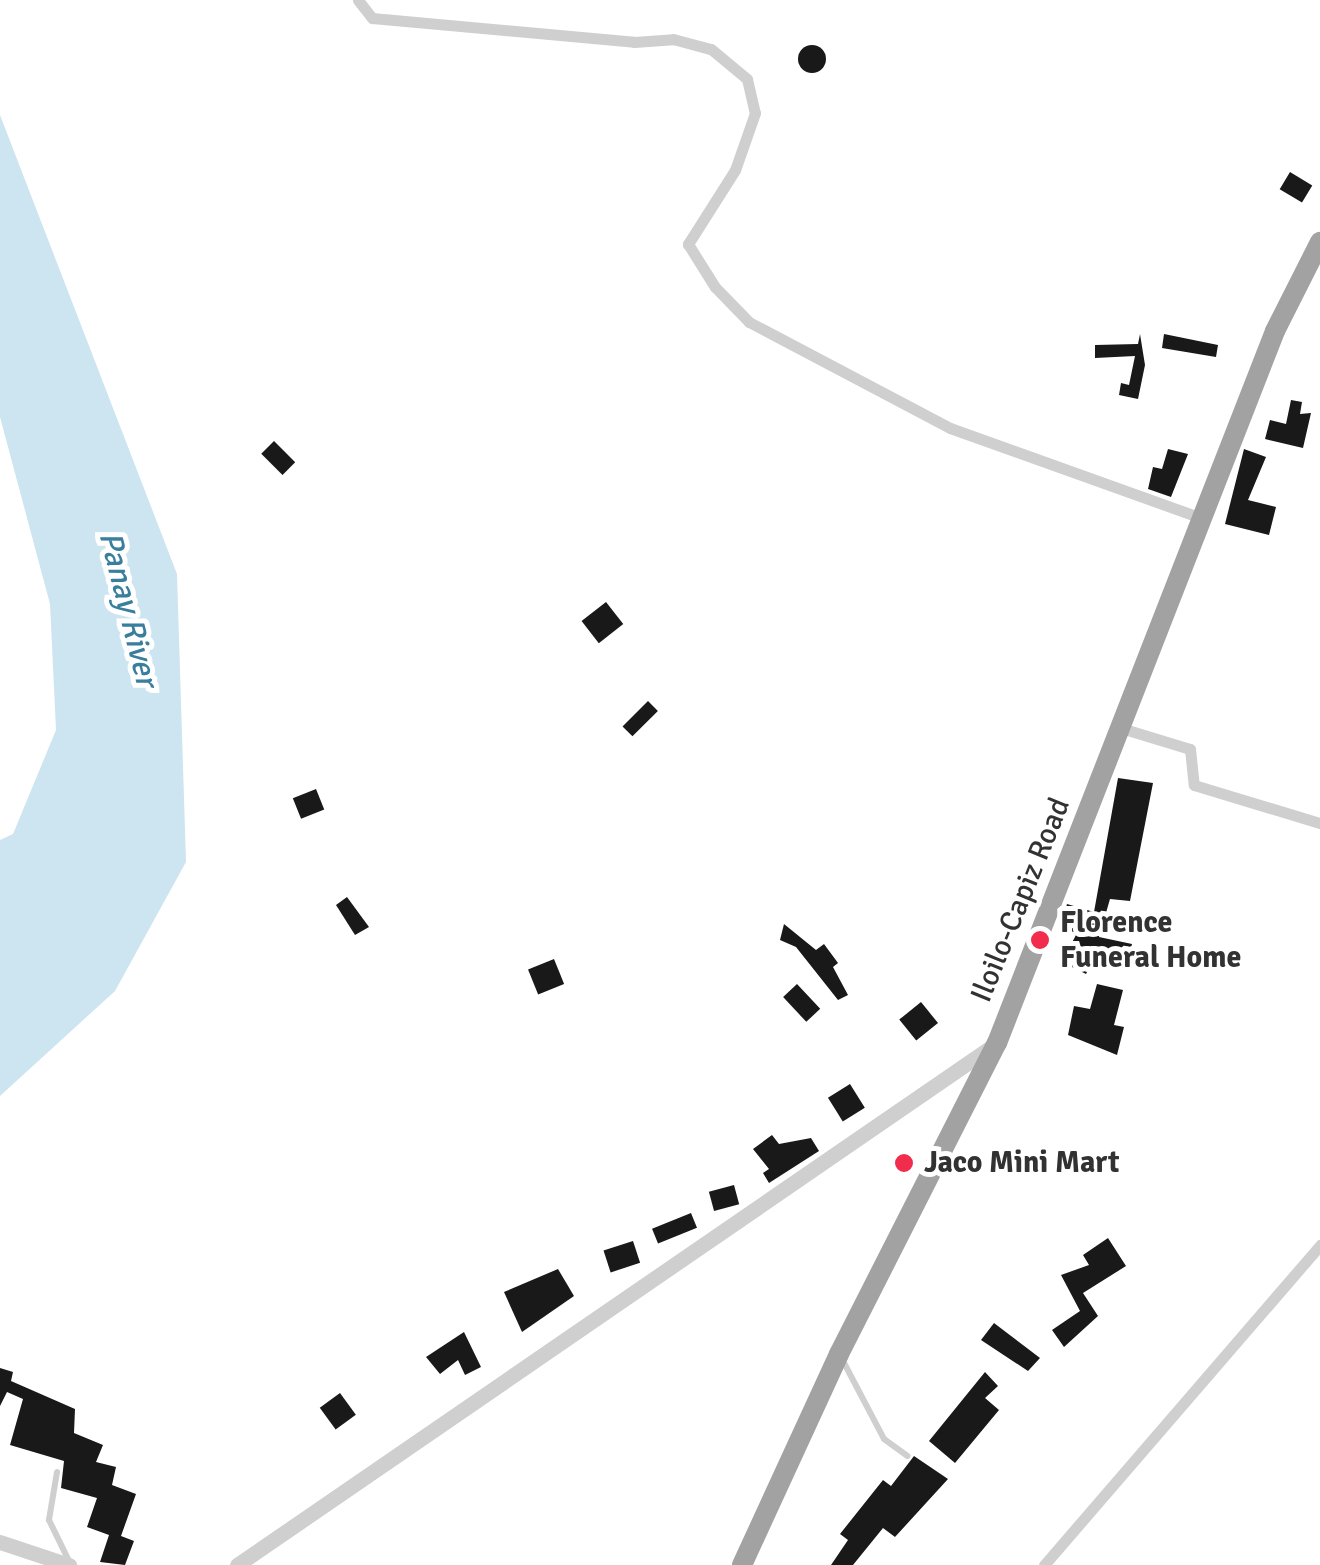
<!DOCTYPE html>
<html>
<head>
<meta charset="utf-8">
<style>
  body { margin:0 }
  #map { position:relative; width:1320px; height:1565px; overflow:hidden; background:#fff; font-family:Signika,sans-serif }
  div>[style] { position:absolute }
  .water>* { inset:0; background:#cce5f0 }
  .building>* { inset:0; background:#191919; transform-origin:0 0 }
  .round { border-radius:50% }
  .service>* { height:6px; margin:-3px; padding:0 3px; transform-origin:3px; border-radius:3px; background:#cfcfcf }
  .minor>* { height:11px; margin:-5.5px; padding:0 5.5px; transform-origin:5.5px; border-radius:5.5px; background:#cfcfcf }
  .tertiary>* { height:15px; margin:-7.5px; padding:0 7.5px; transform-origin:7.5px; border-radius:7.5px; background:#cfcfcf }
  .trunk>* { height:20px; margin:-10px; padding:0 10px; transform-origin:10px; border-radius:10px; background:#a2a2a2 }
  .dots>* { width:28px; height:28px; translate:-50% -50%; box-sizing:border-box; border:5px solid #fff; border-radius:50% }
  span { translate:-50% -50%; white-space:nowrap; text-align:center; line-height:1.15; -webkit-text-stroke:10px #fff; paint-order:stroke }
  .street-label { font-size:30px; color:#323232 }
  .poi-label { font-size:30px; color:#323232; font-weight:700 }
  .left { translate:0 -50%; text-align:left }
  .water-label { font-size:32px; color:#397e9c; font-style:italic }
</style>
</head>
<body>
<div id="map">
  <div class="water">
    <i style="clip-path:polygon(0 115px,177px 574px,186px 862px,115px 991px,0 1096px,0 840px,13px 834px,56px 730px,50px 604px,0 417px)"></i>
  </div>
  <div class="building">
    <i class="round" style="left:798px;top:45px;width:28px;height:28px"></i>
    <i style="left:1290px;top:172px;width:26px;height:20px;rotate:31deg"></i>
    <i style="clip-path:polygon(1140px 334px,1145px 365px,1138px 399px,1119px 395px,1121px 383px,1129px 385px,1135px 356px,1095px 358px,1095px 345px,1138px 344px)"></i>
    <i style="clip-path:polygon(1164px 334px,1218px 345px,1216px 357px,1162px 348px)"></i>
    <i style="clip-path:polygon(1291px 400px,1302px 402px,1300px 414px,1311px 413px,1303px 448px,1265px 439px,1270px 420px,1286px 424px)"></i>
    <i style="left:274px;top:441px;width:30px;height:18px;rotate:45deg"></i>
    <i style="clip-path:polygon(1168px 449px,1188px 454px,1171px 497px,1148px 489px,1153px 467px,1162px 469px)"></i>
    <i style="clip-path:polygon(1244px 449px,1266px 457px,1248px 500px,1276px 507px,1269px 535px,1225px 524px)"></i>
    <i style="left:606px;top:602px;width:28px;height:31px;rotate:52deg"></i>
    <i style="left:648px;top:701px;width:14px;height:36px;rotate:45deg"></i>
    <i style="clip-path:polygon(1118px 778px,1153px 783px,1130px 901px,1110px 899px,1099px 937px,1132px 944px,1127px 967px,1093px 960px,1086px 974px,1062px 962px,1077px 933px,1060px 928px,1067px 904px,1094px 912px)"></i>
    <i style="left:316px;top:789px;width:22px;height:25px;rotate:68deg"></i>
    <i style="clip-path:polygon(347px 897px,369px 927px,355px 935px,336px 905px)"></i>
    <i style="clip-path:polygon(784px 924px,816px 950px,824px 944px,838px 963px,833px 967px,848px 995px,838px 1000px,796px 947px,780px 940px)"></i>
    <i style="left:554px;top:959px;width:27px;height:28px;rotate:68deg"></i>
    <i style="left:797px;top:984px;width:34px;height:19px;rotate:47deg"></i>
    <i style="clip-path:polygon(1097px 984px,1123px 990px,1114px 1025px,1124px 1027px,1117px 1055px,1068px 1035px,1074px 1006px,1090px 1009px)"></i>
    <i style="left:921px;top:1002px;width:27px;height:28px;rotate:51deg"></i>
    <i style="left:850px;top:1084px;width:28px;height:26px;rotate:58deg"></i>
    <i style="clip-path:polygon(772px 1135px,779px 1144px,811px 1138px,819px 1151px,769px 1183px,763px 1173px,769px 1169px,753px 1149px)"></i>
    <i style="left:734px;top:1185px;width:20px;height:26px;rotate:75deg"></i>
    <i style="left:691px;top:1213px;width:16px;height:42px;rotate:68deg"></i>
    <i style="clip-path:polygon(1108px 1238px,1126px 1266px,1083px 1293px,1098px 1316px,1064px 1347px,1052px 1330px,1080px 1311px,1061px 1275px,1089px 1265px,1083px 1255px)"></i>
    <i style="left:633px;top:1241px;width:23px;height:31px;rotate:72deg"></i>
    <i style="clip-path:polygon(558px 1269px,574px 1296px,522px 1332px,504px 1292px)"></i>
    <i style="clip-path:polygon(994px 1323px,1040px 1358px,1028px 1371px,981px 1340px)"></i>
    <i style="clip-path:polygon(464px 1332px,481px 1367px,465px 1375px,458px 1360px,440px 1374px,426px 1357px)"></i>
    <i style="clip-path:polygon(0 1368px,13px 1372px,11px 1381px,75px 1409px,74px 1433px,103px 1445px,96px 1462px,116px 1467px,112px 1485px,136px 1494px,121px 1536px,134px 1541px,125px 1565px,100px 1562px,109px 1535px,87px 1527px,97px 1498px,61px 1488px,64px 1461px,10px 1445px,23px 1399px,7px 1392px,0 1406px)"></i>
    <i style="clip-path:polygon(985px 1372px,998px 1386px,985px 1398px,999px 1410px,955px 1463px,929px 1441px)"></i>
    <i style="left:340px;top:1393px;width:27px;height:25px;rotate:54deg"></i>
    <i style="clip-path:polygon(914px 1456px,948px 1479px,895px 1537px,883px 1528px,853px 1565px,831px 1565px,848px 1540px,840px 1534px,883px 1480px,891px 1486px)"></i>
  </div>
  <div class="service">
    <i style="left:842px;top:1359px;width:90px;rotate:62.3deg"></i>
    <i style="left:884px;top:1439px;width:29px;rotate:36deg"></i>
    <i style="left:57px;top:1472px;width:49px;rotate:99.5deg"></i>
    <i style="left:49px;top:1520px;width:46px;rotate:64deg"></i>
  </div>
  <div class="minor">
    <i style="left:358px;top:0;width:23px;rotate:52deg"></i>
    <i style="left:372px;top:18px;width:263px;rotate:5.2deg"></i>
    <i style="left:634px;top:42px;width:39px;rotate:-4deg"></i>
    <i style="left:673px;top:39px;width:39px;rotate:15deg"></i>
    <i style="left:711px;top:49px;width:47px;rotate:39.8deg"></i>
    <i style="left:747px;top:79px;width:35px;rotate:77deg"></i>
    <i style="left:755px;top:113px;width:60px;rotate:109.3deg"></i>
    <i style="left:735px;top:170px;width:88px;rotate:122.4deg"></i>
    <i style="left:688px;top:244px;width:51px;rotate:57.9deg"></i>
    <i style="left:715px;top:287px;width:49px;rotate:45.8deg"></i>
    <i style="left:749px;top:322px;width:227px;rotate:27.8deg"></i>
    <i style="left:950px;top:428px;width:270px;rotate:19.7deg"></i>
    <i style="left:1121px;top:728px;width:72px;rotate:16.9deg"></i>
    <i style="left:1190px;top:749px;width:36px;rotate:84deg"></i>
    <i style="left:1194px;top:785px;width:132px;rotate:16.8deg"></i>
    <i style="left:1044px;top:1565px;width:423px;rotate:-49.2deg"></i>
  </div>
  <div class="tertiary">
    <i style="left:0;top:1542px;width:73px;rotate:18.4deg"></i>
    <i style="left:237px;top:1565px;width:918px;rotate:-34.49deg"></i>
  </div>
  <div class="trunk">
    <i style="left:742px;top:1565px;width:232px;rotate:-65.3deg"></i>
    <i style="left:839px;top:1354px;width:349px;rotate:-63.1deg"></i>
    <i style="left:997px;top:1043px;width:764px;rotate:-68.67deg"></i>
    <i style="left:1275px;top:331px;width:100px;rotate:-63.2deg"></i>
  </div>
  <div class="dots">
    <i style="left:1040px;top:940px;background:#f12c4d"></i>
    <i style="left:904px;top:1163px;background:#f12c4d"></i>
  </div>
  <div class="street-label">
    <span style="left:1021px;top:900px;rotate:-68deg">Iloilo-Capiz Road</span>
  </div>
  <div class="poi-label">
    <span class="left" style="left:1060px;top:940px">Florence<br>Funeral Home</span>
    <span class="left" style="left:924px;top:1163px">Jaco Mini Mart</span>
  </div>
  <div class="water-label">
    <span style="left:128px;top:609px;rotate:76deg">Panay River</span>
  </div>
</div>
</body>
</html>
